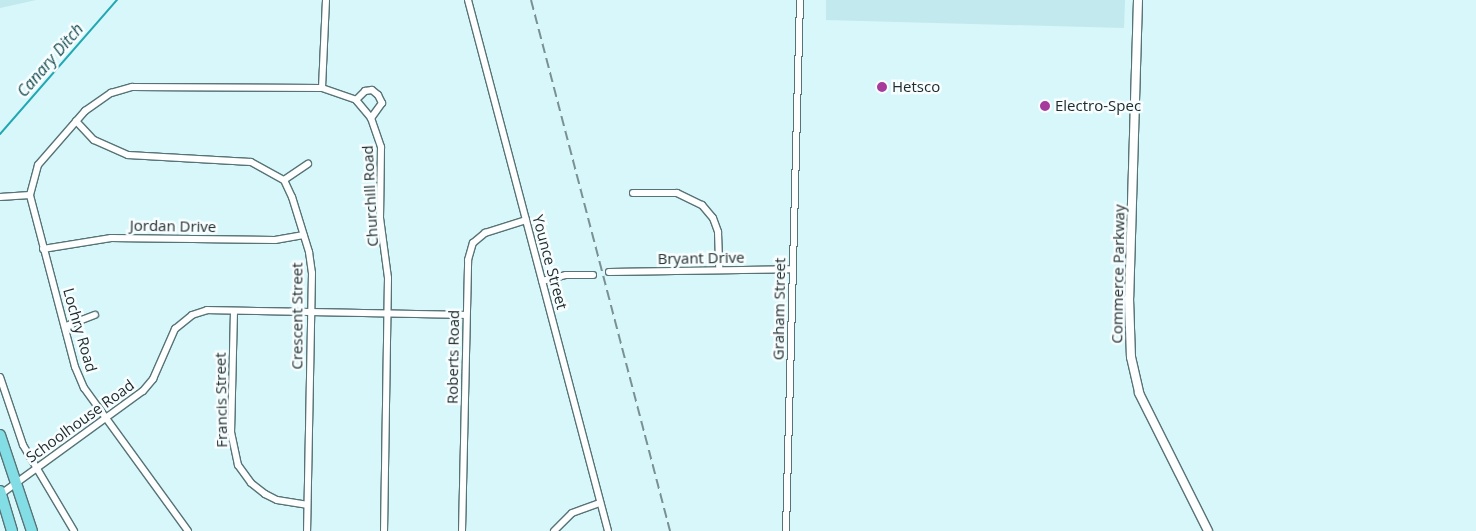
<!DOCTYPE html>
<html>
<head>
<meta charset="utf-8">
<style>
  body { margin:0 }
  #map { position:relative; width:1476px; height:531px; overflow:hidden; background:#d7f7fa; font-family:"Open Sans",sans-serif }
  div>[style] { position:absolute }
  .built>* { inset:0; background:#c1e9ee }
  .stream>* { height:2px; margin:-1px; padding:0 1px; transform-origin:1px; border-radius:1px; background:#22a7b3 }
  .roads { filter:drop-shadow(1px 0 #577376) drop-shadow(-1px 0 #577376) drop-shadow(0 1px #577376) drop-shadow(0 -1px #577376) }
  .minor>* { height:6px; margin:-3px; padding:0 3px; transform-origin:3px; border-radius:3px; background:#fff }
  .tertiary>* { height:8px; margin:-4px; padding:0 4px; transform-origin:4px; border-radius:4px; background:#fff }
  .primary>* { height:10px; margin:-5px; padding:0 5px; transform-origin:5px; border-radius:5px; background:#83dde5 }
  .rail>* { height:2px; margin-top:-1px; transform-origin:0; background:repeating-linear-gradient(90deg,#7a9092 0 10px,transparent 0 15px) }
  .dots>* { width:14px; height:14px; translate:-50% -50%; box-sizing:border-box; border:2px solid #f8feff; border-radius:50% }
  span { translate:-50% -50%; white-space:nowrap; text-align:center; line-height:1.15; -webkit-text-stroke:5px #f8feff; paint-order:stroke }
  .poi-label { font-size:15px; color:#202c2d }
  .left { translate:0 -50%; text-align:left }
  .street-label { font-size:15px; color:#202c2d }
  .water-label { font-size:16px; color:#154b50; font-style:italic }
</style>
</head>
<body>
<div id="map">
  <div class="built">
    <i style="clip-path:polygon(0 0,36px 0,0 8px)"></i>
    <i style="clip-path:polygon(826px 0,1125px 0,1124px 28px,826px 20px)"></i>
  </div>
  <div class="stream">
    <i style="left:0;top:134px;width:178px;rotate:-48.9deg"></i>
  </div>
  <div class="roads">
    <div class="minor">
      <i style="left:468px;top:0;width:549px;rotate:75.23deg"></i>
      <i style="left:322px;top:88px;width:88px;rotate:-87.4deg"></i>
      <i style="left:356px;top:100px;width:13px;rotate:-45deg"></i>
      <i style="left:365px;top:91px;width:7px;rotate:-8deg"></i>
      <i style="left:372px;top:90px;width:8px;rotate:40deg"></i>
      <i style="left:378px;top:95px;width:9px;rotate:63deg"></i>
      <i style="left:382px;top:103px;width:19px;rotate:126deg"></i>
      <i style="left:76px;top:121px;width:26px;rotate:47deg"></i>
      <i style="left:94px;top:140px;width:37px;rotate:24deg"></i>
      <i style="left:128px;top:155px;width:123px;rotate:3.3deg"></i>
      <i style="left:251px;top:162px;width:38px;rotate:29deg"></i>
      <i style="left:284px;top:180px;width:19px;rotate:65deg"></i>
      <i style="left:292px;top:197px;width:58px;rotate:72.8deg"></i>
      <i style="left:309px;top:252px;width:21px;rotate:82deg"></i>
      <i style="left:312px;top:273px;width:258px;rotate:91.1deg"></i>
      <i style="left:284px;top:180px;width:29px;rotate:-34deg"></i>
      <i style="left:633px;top:193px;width:44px"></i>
      <i style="left:677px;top:193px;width:28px;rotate:26deg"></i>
      <i style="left:702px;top:205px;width:17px;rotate:50deg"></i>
      <i style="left:713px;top:218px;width:15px;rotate:70deg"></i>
      <i style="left:718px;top:232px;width:38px;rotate:88deg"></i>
      <i style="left:0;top:197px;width:30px;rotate:-4deg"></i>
      <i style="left:43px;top:249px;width:69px;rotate:-9.2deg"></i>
      <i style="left:111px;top:238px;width:164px;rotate:0.7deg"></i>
      <i style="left:275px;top:240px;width:29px;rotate:-10deg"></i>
      <i style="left:609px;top:272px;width:183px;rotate:-0.9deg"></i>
      <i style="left:542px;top:281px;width:25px;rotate:-14deg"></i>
      <i style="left:566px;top:275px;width:27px"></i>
      <i style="left:234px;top:311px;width:121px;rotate:91.4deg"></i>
      <i style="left:231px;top:432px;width:34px;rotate:78deg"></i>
      <i style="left:238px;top:465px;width:22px;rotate:54deg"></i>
      <i style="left:251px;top:483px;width:18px;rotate:38deg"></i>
      <i style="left:265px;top:494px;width:13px;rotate:27deg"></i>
      <i style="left:277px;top:500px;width:30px;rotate:9deg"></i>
      <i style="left:66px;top:326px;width:31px;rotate:-21deg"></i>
      <i style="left:0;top:377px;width:72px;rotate:71.3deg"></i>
      <i style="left:23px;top:445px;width:100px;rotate:59.3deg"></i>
      <i style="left:1px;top:494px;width:175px;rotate:-36deg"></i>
      <i style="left:143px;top:391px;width:16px;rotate:-50deg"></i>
      <i style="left:153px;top:379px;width:55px;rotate:-66.3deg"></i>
      <i style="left:175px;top:329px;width:22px;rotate:-39deg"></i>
      <i style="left:192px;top:315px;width:16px;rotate:-18deg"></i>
      <i style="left:207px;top:310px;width:259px;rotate:1.1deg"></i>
      <i style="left:188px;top:531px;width:177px;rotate:-126deg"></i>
      <i style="left:84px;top:388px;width:23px;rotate:-113deg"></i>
      <i style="left:75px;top:367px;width:178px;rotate:-104.7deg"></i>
      <i style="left:30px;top:195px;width:31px;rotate:-75deg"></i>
      <i style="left:38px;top:165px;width:72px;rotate:-49deg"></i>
      <i style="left:85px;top:111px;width:32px;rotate:-35deg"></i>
      <i style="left:111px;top:93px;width:22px;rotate:-16deg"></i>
      <i style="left:132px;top:87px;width:190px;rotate:0.3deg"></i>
      <i style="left:322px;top:88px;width:36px;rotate:19deg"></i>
      <i style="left:356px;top:100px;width:23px;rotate:50deg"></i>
      <i style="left:371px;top:118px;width:31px;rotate:71deg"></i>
      <i style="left:381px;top:147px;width:71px;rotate:90.8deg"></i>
      <i style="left:380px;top:218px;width:61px;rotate:82.4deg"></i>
      <i style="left:388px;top:278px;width:253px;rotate:90.9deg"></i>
      <i style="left:462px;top:531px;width:271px;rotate:-88.7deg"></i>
      <i style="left:468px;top:260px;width:18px;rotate:-74deg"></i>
      <i style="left:473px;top:243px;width:16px;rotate:-40deg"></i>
      <i style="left:485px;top:233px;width:43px;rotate:-17.6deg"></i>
      <i style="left:554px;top:531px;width:25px;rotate:-45deg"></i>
      <i style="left:572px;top:513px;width:30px;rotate:-20deg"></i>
      <i style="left:786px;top:531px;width:531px;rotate:-88.49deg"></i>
    </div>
    <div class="tertiary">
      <i style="left:1138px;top:0;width:298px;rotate:91.7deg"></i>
      <i style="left:1129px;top:298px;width:59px;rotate:88.1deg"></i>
      <i style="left:1131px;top:357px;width:37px;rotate:77deg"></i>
      <i style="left:1139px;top:393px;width:154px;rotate:63.4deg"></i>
    </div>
    <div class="primary">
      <i style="left:0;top:435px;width:101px;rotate:71.6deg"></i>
      <i style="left:0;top:491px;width:42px;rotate:73.3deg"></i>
    </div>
  </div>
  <div class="rail">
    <i style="left:531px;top:0;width:549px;rotate:75.33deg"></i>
  </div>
  <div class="dots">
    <i style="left:882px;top:87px;background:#a73b9b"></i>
    <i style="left:1045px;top:106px;background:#a73b9b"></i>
  </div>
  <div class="poi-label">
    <span class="left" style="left:892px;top:87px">Hetsco</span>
    <span class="left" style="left:1055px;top:106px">Electro-Spec</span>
  </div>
  <div class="street-label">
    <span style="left:370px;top:196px;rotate:-93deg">Churchill Road</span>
    <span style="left:173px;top:226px;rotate:1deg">Jordan Drive</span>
    <span style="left:701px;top:258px;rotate:-1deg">Bryant Drive</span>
    <span style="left:550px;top:262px;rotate:75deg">Younce Street</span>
    <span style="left:1118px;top:274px;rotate:-89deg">Commerce Parkway</span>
    <span style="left:779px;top:309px;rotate:-89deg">Graham Street</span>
    <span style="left:297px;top:316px;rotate:-90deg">Crescent Street</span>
    <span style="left:80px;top:330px;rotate:74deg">Lochry Road</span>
    <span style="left:453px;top:357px;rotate:-89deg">Roberts Road</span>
    <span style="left:221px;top:400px;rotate:-91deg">Francis Street</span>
    <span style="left:80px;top:421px;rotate:-36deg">Schoolhouse Road</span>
  </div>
  <div class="water-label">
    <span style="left:50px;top:60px;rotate:-49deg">Canary Ditch</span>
  </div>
</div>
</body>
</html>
